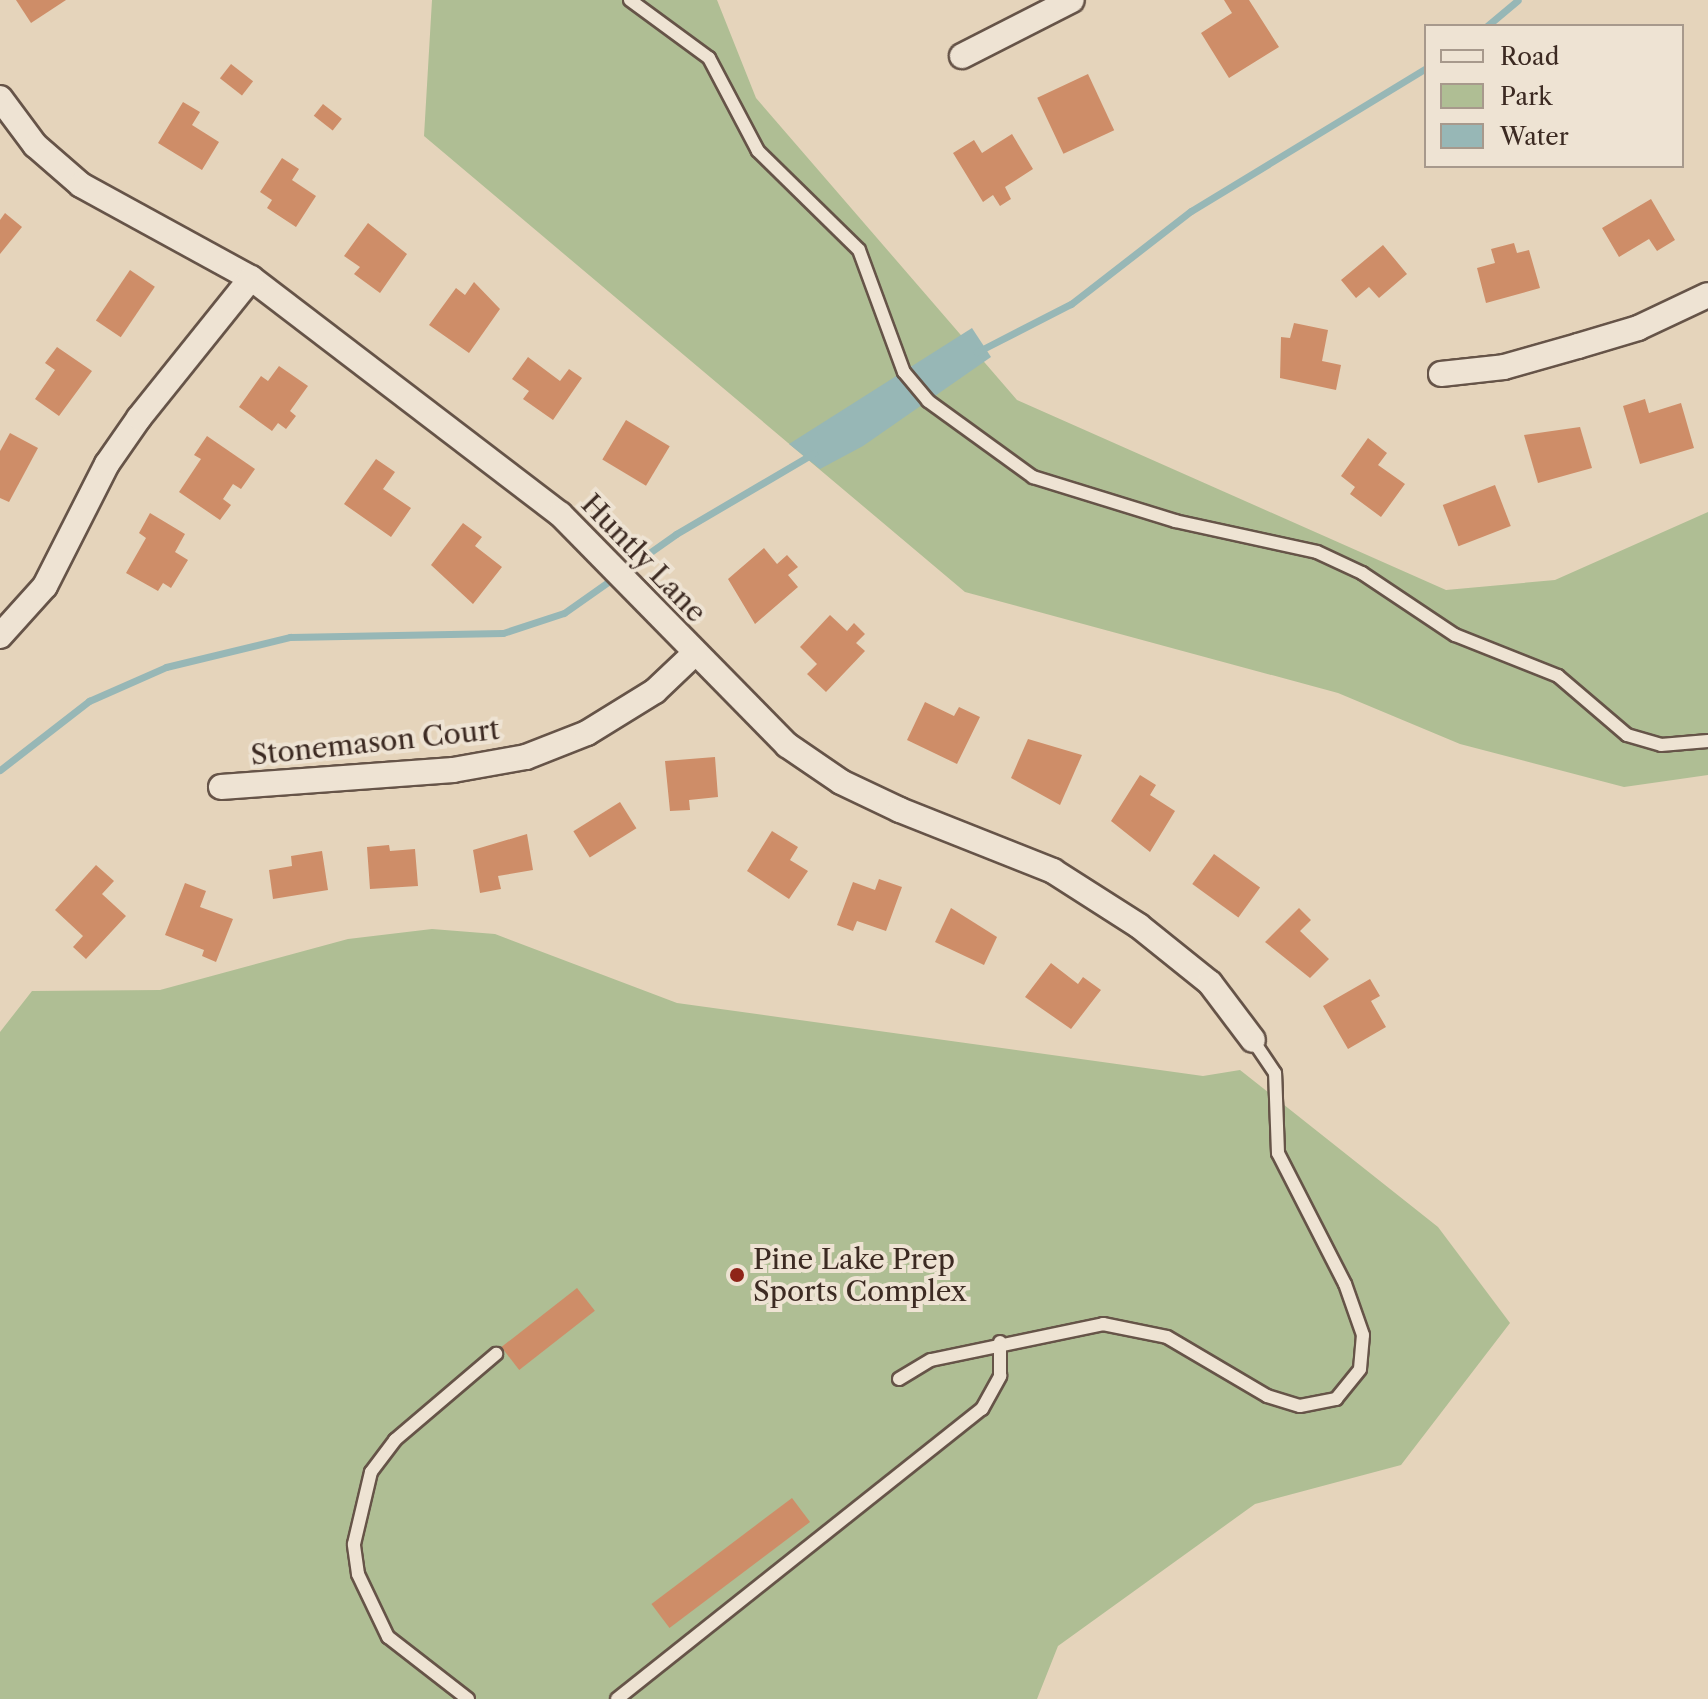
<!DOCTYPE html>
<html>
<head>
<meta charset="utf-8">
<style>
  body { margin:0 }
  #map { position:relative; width:1708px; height:1699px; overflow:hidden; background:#e5d4bb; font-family:"Libre Caslon Text",serif }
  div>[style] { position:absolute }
  .green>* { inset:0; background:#afbe94 }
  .water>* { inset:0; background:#97b7b6 }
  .stream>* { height:7px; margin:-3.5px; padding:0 3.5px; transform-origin:3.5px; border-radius:3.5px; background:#97b7b6 }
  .building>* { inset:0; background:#ce8d68; transform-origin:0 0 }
  .roads { filter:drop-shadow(2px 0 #665448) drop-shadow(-2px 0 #665448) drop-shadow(0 2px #665448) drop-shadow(0 -2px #665448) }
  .service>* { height:12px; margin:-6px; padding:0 6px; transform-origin:6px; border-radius:6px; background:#eee3d3 }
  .minor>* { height:24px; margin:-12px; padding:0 12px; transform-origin:12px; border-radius:12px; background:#eee3d3 }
  .dots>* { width:22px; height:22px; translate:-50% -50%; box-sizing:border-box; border:4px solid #eee3d3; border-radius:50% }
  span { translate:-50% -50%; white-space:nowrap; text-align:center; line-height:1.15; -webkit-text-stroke:8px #eee3d3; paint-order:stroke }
  .street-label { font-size:28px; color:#3c2a22 }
  .poi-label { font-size:28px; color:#3c2a22 }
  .left { translate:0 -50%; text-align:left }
  .legend { position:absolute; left:1424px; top:24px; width:260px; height:144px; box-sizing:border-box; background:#eee3d3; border:2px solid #a7998c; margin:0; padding:10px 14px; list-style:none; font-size:24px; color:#3c2a22 }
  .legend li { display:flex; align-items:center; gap:16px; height:40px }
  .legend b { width:40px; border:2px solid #a7998c }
</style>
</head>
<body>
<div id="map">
  <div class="green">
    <i style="clip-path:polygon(432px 0,717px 0,756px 98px,1017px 400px,1446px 590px,1555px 580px,1708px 512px,1708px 775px,1624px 787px,1460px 744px,1338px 693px,965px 592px,424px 136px)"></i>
    <i style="clip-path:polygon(432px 929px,495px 934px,677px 1003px,1203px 1076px,1240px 1070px,1438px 1227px,1510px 1323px,1401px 1465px,1255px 1504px,1058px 1646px,1037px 1699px,0 1699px,0 1032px,32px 991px,160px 990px,348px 939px)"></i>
  </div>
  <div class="water">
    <i style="clip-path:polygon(972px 328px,991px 357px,863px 446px,820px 469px,789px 444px)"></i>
  </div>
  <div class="stream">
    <i style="left:1487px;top:26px;width:40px;rotate:-40deg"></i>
    <i style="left:977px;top:352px;width:106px;rotate:-27.1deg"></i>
    <i style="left:1071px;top:304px;width:152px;rotate:-37.8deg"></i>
    <i style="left:1191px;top:211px;width:275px;rotate:-31.3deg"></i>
    <i style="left:0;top:770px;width:113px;rotate:-37.8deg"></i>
    <i style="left:89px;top:701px;width:84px;rotate:-23.8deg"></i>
    <i style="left:166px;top:667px;width:128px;rotate:-13.6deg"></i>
    <i style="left:290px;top:637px;width:213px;rotate:-1.1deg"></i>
    <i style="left:503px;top:633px;width:64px;rotate:-18.2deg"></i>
    <i style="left:564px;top:613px;width:137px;rotate:-35.2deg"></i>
    <i style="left:676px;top:534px;width:160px;rotate:-30.4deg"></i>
  </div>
  <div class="building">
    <i style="clip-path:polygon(16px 0,66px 0,31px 23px)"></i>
    <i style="clip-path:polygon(1224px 0,1249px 0,1279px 47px,1229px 78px,1201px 33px,1232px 13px)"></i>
    <i style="left:231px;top:64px;width:28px;height:18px;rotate:38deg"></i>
    <i style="left:1088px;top:74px;width:62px;height:56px;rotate:65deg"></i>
    <i style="clip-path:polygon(183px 102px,200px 112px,192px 125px,219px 142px,202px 170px,158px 143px)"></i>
    <i style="left:323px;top:104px;width:24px;height:15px;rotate:38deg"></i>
    <i style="clip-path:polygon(1012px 134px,1033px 169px,1005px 187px,1011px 199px,1000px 206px,993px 195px,983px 202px,953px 153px,974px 140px,982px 153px)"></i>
    <i style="clip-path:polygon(282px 158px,299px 169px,292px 180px,316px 196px,296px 227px,267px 208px,272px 200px,260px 192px)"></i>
    <i style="clip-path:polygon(1651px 199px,1675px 240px,1657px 251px,1649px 239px,1619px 257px,1602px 228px)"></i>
    <i style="clip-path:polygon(5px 213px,22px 227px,0 254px,0 220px)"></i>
    <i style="clip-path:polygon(368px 223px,407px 254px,380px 293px,354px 274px,360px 267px,344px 256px)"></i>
    <i style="clip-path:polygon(1514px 243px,1517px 253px,1529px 250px,1540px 288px,1486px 303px,1477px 268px,1495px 263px,1491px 249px)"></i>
    <i style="clip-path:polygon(1383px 245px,1407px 274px,1379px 298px,1369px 287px,1356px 298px,1341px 280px)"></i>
    <i style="left:130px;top:270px;width:30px;height:61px;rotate:34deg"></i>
    <i style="clip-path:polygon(474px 282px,500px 309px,469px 353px,429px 325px,456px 288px,465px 295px)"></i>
    <i style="clip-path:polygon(1294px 323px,1328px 330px,1322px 361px,1341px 365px,1336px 390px,1280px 378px,1281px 337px,1290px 338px)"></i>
    <i style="clip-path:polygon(57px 347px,92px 371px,59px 416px,35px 399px,55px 370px,45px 363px)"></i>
    <i style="clip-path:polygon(528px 357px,560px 381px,569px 369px,582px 378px,553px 420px,523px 399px,529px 391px,512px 379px)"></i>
    <i style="clip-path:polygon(279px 366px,308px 386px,290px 411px,296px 416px,286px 429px,278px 423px,272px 431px,239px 407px,261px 376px,268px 381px)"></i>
    <i style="clip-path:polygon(1645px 399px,1649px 413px,1681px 403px,1694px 448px,1640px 464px,1623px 406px)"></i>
    <i style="left:626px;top:420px;width:51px;height:46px;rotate:31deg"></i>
    <i style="clip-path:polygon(1580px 427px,1592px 468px,1538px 483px,1524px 435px)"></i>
    <i style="clip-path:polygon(10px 433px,38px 448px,9px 502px,0 498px,0 451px)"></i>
    <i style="clip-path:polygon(207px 436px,255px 469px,241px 489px,233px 484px,223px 499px,231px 505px,220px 520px,179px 492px,201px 459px,194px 455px)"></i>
    <i style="clip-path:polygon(1368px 438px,1387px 453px,1378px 465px,1405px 484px,1381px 517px,1350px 494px,1355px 487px,1341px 476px)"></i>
    <i style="clip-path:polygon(376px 459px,395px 472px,383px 489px,411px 508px,391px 537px,344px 504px)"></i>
    <i style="left:1495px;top:485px;width:44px;height:56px;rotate:69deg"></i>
    <i style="clip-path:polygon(150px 513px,185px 534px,175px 552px,188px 560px,171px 588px,163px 583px,158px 591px,126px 573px,146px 538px,139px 533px)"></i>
    <i style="clip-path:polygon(463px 523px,482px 537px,475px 546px,502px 567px,473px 604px,431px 565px)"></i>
    <i style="clip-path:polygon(764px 548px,777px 564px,787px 555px,798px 567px,788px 575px,798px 587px,755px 624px,728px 579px)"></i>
    <i style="clip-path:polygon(830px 615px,847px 631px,854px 623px,865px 634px,856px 643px,865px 651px,826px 692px,807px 674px,817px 664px,800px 647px)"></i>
    <i style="clip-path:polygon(925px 702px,954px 716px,959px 707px,980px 717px,957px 764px,907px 740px)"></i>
    <i style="clip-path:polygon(1028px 739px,1082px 755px,1060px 805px,1011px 778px)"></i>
    <i style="clip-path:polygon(715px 757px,718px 797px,689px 800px,690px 810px,670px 811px,665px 761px)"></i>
    <i style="clip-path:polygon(1140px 775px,1156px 785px,1150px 795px,1175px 811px,1150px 852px,1111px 821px)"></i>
    <i style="left:620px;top:802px;width:31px;height:55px;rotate:58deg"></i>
    <i style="clip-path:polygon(772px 831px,798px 847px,790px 860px,808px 871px,789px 899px,747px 871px)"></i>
    <i style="clip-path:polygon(527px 834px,533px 870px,498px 876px,501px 889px,480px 893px,473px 850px)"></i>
    <i style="clip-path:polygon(389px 845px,390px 851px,415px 849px,418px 886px,370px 889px,367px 847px)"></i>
    <i style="clip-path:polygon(322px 851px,328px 890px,273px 899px,269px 870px,292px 866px,291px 856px)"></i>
    <i style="left:1214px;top:854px;width:57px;height:37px;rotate:36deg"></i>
    <i style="clip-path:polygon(96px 865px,114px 881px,102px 894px,126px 916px,86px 959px,73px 947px,83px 936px,55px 910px)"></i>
    <i style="clip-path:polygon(879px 879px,902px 887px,886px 931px,857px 921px,853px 931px,837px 925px,853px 882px,875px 890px)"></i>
    <i style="clip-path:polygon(185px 883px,206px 891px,200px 907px,233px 919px,216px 962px,202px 956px,204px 950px,165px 935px)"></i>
    <i style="clip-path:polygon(951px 908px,997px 937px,984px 965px,935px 942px)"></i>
    <i style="clip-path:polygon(1299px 908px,1311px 920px,1300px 931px,1329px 959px,1310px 978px,1265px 942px)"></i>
    <i style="clip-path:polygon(1051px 963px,1078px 984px,1083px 977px,1101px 990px,1071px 1029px,1025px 997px)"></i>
    <i style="clip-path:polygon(1370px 979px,1380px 996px,1371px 1001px,1386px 1027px,1348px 1049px,1323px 1006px)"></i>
    <i style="left:577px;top:1288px;width:29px;height:96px;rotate:52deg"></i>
    <i style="left:792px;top:1498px;width:30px;height:176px;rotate:53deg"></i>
  </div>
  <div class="roads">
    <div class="service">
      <i style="left:630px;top:0;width:98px;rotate:36.3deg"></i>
      <i style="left:709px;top:58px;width:105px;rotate:62.2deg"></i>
      <i style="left:758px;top:151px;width:141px;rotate:44.4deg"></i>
      <i style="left:859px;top:250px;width:130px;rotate:69.8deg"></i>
      <i style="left:904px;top:372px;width:38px;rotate:50deg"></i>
      <i style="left:928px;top:401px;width:130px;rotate:35.9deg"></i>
      <i style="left:1033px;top:477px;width:149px;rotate:17.2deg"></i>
      <i style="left:1175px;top:521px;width:145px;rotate:12.3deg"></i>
      <i style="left:1317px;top:552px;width:50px;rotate:25deg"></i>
      <i style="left:1362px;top:573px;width:112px;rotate:33.7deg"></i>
      <i style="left:1455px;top:635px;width:111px;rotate:21.7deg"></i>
      <i style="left:1558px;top:676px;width:91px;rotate:40.5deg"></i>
      <i style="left:1627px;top:735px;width:35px;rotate:16deg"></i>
      <i style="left:1661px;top:745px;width:47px;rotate:-4.9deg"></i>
      <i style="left:899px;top:1379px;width:37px;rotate:-31deg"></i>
      <i style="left:931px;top:1360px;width:176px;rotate:-11.8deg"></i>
      <i style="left:1103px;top:1324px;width:65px;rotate:11.5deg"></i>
      <i style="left:1167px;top:1337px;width:116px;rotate:30.5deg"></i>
      <i style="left:1267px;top:1396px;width:34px;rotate:17deg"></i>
      <i style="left:1300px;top:1406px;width:37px;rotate:-11deg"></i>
      <i style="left:1336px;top:1399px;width:38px;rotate:-51deg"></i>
      <i style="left:1360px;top:1369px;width:34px;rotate:-85deg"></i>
      <i style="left:1363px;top:1335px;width:54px;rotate:-109.4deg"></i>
      <i style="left:1345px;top:1284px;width:147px;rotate:-117.1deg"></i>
      <i style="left:1278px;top:1153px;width:80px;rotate:-92.1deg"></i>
      <i style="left:1275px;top:1073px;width:40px;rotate:-124deg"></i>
      <i style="left:468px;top:1699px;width:101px;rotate:-142.2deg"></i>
      <i style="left:388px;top:1637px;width:70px;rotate:-115.5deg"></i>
      <i style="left:358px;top:1574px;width:30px;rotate:-98deg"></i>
      <i style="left:354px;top:1544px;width:74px;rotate:-76.7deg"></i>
      <i style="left:371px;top:1472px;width:40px;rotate:-53deg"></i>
      <i style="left:395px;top:1440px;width:133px;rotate:-40.4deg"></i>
      <i style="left:617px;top:1699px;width:466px;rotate:-38.5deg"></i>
      <i style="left:982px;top:1409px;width:38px;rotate:-61deg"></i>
      <i style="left:1000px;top:1376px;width:34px;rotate:-90deg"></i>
    </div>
    <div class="minor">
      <i style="left:962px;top:56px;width:123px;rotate:-27deg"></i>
      <i style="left:0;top:98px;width:59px;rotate:53.3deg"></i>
      <i style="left:35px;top:145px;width:61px;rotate:41deg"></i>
      <i style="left:81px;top:185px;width:194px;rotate:28.7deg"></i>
      <i style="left:251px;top:278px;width:389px;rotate:37.4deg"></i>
      <i style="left:560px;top:514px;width:324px;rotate:45.5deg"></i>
      <i style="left:787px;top:745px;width:65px;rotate:34.4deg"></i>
      <i style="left:841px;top:782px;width:65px;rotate:25.4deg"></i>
      <i style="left:900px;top:810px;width:165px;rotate:21.7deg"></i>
      <i style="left:1053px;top:871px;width:102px;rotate:32.6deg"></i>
      <i style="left:1139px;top:926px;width:91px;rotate:38.8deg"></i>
      <i style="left:1210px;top:983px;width:71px;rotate:53deg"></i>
      <i style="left:1441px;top:374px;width:63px;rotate:-6.3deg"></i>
      <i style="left:1504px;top:367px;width:77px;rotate:-15.8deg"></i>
      <i style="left:1578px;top:346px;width:63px;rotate:-16.7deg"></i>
      <i style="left:1638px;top:328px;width:77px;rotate:-25.2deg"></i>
      <i style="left:0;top:636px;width:67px;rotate:-48deg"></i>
      <i style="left:45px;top:586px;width:137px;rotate:-63.1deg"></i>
      <i style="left:107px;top:464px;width:56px;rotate:-55.2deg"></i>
      <i style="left:139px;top:418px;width:179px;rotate:-51.3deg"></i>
      <i style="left:221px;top:787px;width:233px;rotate:-4.2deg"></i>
      <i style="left:453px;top:770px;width:74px;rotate:-10.1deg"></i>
      <i style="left:526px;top:757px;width:66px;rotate:-21.5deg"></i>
      <i style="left:587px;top:733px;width:80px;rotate:-31.7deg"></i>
      <i style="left:655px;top:691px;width:55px;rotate:-43.5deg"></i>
    </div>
  </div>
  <div class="dots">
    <i style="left:737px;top:1275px;background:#8f2418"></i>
  </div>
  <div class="street-label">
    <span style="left:644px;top:558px;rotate:46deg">Huntly Lane</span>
    <span style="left:375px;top:742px;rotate:-6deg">Stonemason Court</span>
  </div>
  <div class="poi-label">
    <span class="left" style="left:753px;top:1275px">Pine Lake Prep<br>Sports Complex</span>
  </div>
  <ul class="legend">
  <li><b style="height:10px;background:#eee3d3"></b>Road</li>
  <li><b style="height:22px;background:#afbe94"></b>Park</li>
  <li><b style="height:22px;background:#97b7b6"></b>Water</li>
  </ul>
</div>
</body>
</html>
